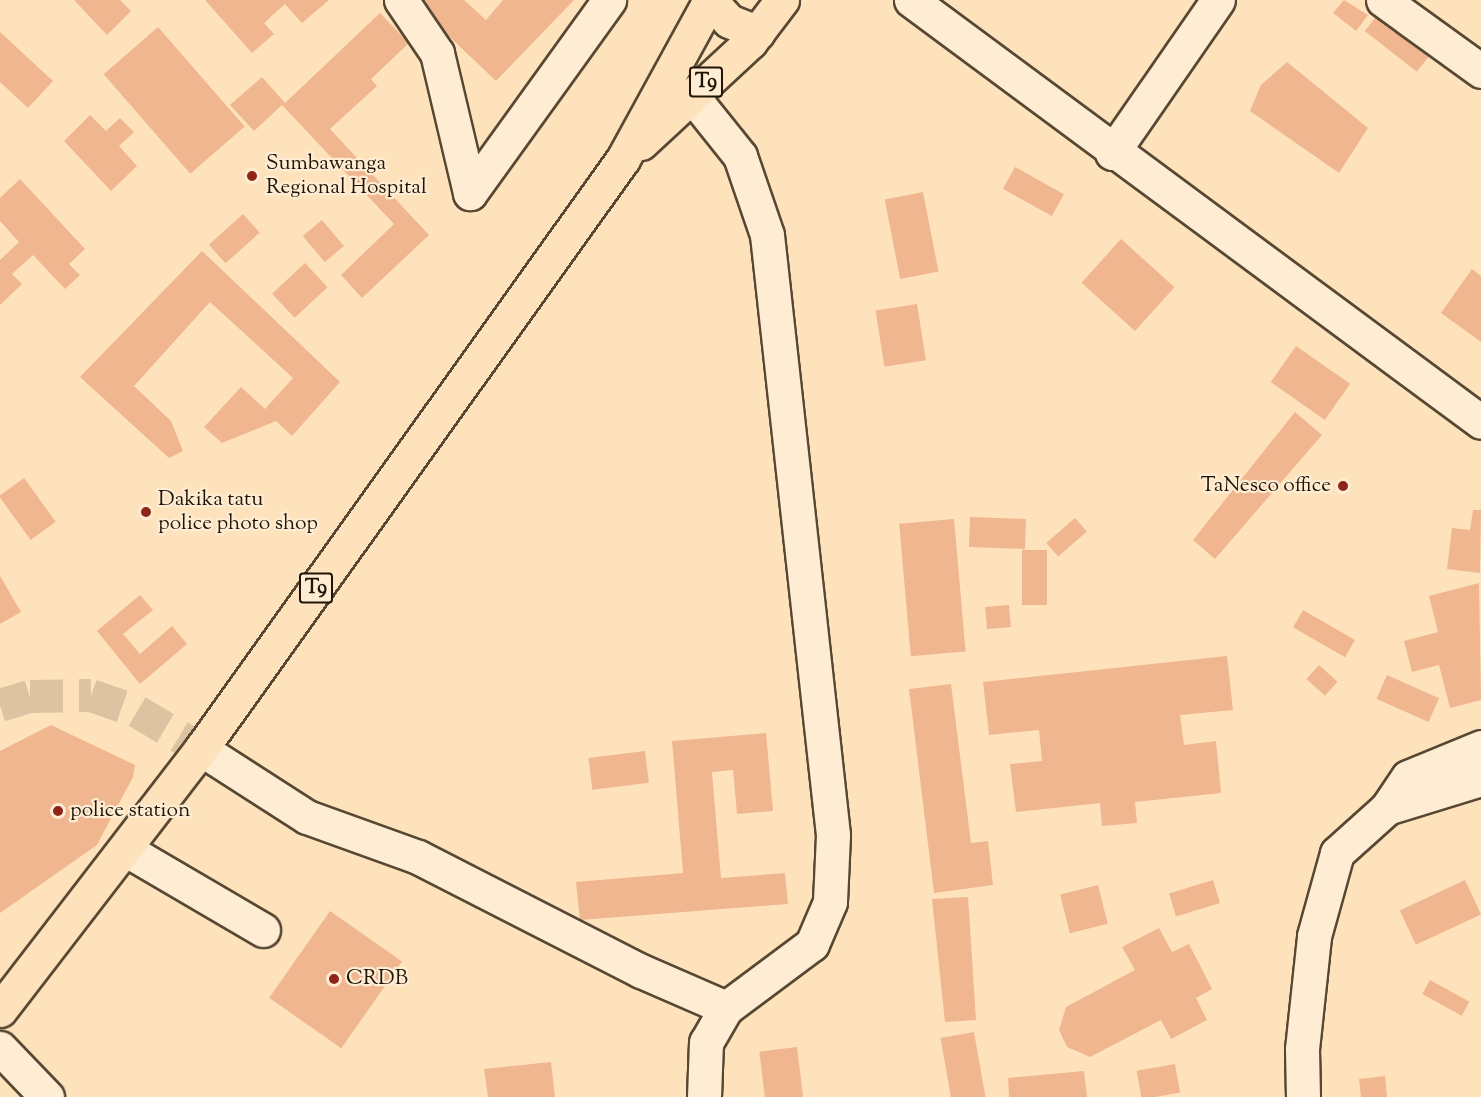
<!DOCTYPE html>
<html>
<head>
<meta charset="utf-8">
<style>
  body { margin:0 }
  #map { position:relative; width:1481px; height:1097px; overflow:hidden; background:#fee2bc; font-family:"Sorts Mill Goudy",serif }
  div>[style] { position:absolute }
  .building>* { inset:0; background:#f0b690; transform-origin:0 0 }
  .minor-tunnel>* { height:33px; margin-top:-16.5px; transform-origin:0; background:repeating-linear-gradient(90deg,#ddc3a1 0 33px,transparent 0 49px) }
  .roads { filter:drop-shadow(2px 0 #574833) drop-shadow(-2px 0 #574833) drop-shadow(0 2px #574833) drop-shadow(0 -2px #574833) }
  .minor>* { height:33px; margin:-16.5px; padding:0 16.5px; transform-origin:16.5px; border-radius:16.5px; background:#feecd3 }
  .highway>* { height:33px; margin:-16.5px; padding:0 16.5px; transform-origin:16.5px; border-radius:16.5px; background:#fee2bc }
  .dots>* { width:16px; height:16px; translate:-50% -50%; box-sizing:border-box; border:3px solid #feecd3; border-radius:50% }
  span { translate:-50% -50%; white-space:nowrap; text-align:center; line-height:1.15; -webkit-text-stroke:4.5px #feecd3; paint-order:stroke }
  .shield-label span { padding:2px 4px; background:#feecd3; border:2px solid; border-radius:4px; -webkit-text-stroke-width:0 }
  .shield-label { font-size:20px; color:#1f1405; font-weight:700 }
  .poi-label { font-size:21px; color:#1f1405 }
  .left { translate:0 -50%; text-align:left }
  .right { translate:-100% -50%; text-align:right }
</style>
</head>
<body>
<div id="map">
  <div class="building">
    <i style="clip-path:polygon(74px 0,120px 0,131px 11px,107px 35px)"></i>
    <i style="clip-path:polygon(205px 0,329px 0,302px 23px,285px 4px,264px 23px,274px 34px,252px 53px)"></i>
    <i style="clip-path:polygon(411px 0,464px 0,486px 20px,503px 0,574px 0,496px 81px)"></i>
    <i style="clip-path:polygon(1344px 0,1368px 15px,1356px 31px,1333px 13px)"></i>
    <i style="clip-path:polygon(380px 13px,409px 43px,371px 79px,377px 86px,330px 129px,429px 235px,362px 298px,341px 275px,394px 224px,282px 105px,254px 131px,230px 105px,262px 77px,285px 103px)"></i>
    <i style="left:1379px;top:13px;width:66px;height:23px;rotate:38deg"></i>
    <i style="left:158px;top:27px;width:132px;height:72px;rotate:49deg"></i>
    <i style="clip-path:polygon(0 32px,53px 81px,28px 108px,0 82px)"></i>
    <i style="clip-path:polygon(1287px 62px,1368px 128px,1339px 173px,1250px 111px,1261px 85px)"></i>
    <i style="clip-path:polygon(90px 115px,106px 131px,120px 118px,134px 132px,119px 146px,137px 166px,111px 191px,64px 141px)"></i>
    <i style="left:1015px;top:167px;width:56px;height:25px;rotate:29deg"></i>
    <i style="clip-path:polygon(20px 179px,85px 249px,69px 264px,80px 275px,65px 289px,33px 255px,12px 274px,22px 284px,0 305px,0 260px,19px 242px,0 221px,0 198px)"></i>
    <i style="left:923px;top:192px;width:81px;height:39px;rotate:79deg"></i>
    <i style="left:243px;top:214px;width:25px;height:46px;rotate:48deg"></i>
    <i style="left:322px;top:220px;width:34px;height:25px;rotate:50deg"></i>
    <i style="left:1121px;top:239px;width:72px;height:59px;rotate:42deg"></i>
    <i style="clip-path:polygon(202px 251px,340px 382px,292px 436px,276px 421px,222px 443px,204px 427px,241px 387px,265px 409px,293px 378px,210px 302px,134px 386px,171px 421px,183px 451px,169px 458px,80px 377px)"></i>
    <i style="left:305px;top:263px;width:33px;height:45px;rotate:47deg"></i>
    <i style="clip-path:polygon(1472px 269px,1481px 276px,1481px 342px,1441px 313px)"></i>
    <i style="left:917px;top:304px;width:57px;height:42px;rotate:81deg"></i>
    <i style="left:1296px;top:346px;width:66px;height:44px;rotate:35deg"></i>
    <i style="clip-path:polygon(1295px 412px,1322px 435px,1215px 559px,1193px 540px)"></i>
    <i style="left:24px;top:478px;width:54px;height:31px;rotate:54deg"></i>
    <i style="clip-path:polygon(1473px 510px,1481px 510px,1480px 573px,1447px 569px,1452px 528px,1470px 530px)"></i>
    <i style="left:970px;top:517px;width:56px;height:30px;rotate:2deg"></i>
    <i style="left:1075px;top:518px;width:18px;height:38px;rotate:49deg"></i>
    <i style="left:954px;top:519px;width:133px;height:55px;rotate:85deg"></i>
    <i style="left:1022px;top:550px;width:25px;height:55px"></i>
    <i style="clip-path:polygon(0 576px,21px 612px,0 624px)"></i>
    <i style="clip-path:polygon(1479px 583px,1481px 700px,1450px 708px,1439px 665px,1412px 672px,1404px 641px,1438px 632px,1429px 596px)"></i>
    <i style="clip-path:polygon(140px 595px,153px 610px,123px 634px,140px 654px,172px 626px,187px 644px,140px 684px,97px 631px)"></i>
    <i style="left:1009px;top:605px;width:22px;height:24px;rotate:85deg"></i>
    <i style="left:1303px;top:610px;width:60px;height:20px;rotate:30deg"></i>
    <i style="clip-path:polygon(1227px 656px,1233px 710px,1180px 715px,1184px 745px,1216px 741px,1221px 793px,1135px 802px,1137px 823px,1102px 826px,1100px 803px,1016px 812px,1010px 764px,1042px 761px,1039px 730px,989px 735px,983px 682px)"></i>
    <i style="left:1319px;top:665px;width:25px;height:19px;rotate:42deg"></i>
    <i style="left:1387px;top:675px;width:57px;height:26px;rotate:24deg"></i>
    <i style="clip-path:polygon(951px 684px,971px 843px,988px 841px,993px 885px,934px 893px,909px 689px)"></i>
    <i style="clip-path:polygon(51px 725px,135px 765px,133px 777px,97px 845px,0 913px,0 751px)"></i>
    <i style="clip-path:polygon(766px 733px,773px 811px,737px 814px,733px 770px,712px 772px,721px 878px,785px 873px,788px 904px,580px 920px,576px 882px,683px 873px,672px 741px)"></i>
    <i style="left:645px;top:751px;width:32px;height:57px;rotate:83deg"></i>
    <i style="left:1213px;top:880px;width:24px;height:46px;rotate:73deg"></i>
    <i style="left:1465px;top:880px;width:38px;height:72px;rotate:65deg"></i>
    <i style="left:1098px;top:885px;width:40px;height:39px;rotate:76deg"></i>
    <i style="clip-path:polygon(968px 897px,976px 1020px,945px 1022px,932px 899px)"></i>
    <i style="left:330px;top:911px;width:88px;height:106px;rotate:35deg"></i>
    <i style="clip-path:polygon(1159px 928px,1172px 952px,1189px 944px,1212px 989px,1196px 998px,1207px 1020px,1171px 1039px,1161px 1020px,1090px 1057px,1067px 1047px,1059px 1030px,1066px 1007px,1135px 970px,1122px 947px)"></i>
    <i style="left:1430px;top:980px;width:45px;height:16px;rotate:29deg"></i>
    <i style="left:974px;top:1032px;width:66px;height:34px;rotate:80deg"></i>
    <i style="left:797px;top:1047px;width:50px;height:38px;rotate:83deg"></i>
    <i style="clip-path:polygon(551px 1062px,555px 1097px,488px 1097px,484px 1069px)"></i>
    <i style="left:1175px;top:1064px;width:29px;height:39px;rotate:80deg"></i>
    <i style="clip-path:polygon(1084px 1071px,1087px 1097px,1009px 1097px,1008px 1078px)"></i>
    <i style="clip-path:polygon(1385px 1076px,1387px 1097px,1361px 1097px,1359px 1079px)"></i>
  </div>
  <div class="minor-tunnel">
    <i style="left:0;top:705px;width:31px;rotate:-17deg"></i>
    <i style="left:30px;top:696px;width:61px;rotate:-0.9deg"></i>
    <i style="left:91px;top:695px;width:49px;rotate:19.2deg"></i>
    <i style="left:137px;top:711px;width:74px;rotate:30.7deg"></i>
  </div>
  <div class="roads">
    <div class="minor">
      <i style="left:401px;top:0;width:64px;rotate:55.8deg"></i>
      <i style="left:437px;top:53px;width:144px;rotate:76.7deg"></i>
      <i style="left:470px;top:193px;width:238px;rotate:-54.2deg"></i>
      <i style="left:911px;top:0;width:709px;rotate:36.51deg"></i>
      <i style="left:1383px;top:0;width:121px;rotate:35.9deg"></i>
      <i style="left:692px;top:96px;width:77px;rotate:51.3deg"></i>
      <i style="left:740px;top:156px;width:83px;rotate:71.1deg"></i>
      <i style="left:767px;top:235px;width:604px;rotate:83.72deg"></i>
      <i style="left:833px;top:835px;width:67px;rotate:92.6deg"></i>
      <i style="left:830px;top:902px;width:46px;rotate:113.2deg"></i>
      <i style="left:812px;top:944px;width:107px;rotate:143.3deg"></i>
      <i style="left:726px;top:1008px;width:39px;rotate:120deg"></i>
      <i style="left:706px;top:1042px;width:55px;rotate:92.1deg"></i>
      <i style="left:1112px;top:153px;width:186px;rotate:-55.3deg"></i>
      <i style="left:201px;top:749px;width:126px;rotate:32.7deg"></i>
      <i style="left:307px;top:817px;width:118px;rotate:19.8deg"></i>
      <i style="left:418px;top:857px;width:250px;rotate:27.1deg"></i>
      <i style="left:641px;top:971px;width:93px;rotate:23.5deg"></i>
      <i style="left:1387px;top:808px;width:98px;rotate:-17.1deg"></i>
      <i style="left:125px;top:849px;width:160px;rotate:30.4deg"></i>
      <i style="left:0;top:1048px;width:68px;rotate:46.2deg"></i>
      <i style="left:1303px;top:1097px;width:48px;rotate:-91.2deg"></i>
      <i style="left:1302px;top:1049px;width:114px;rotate:-83.9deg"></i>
      <i style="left:1314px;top:936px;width:86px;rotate:-74.5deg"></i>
      <i style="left:1337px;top:853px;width:67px;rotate:-42deg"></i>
      <i style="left:1387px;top:808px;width:37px;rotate:-56deg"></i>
      <i style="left:1408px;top:777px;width:79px;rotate:-22.3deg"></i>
    </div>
    <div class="highway">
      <i style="left:710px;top:0;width:28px;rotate:48deg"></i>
      <i style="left:729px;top:21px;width:31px;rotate:22deg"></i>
      <i style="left:641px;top:143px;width:149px;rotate:-42.8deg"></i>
      <i style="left:750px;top:42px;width:53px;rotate:-52.7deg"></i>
      <i style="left:0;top:1010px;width:329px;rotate:-52.4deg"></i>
      <i style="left:201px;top:749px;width:725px;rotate:-54.43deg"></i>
      <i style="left:623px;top:159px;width:181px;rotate:-61.3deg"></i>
    </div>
  </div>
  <div class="dots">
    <i style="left:252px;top:176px;background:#8f2418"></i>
    <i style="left:1343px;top:486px;background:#8f2418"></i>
    <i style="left:146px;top:512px;background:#8f2418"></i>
    <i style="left:58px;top:811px;background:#8f2418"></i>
    <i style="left:334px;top:979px;background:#8f2418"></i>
  </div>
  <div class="shield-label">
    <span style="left:706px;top:82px">T9</span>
    <span style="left:316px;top:588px">T9</span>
  </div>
  <div class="poi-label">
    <span class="left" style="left:266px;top:176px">Sumbawanga<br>Regional Hospital</span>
    <span class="right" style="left:1331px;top:486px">TaNesco office</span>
    <span class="left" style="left:158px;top:512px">Dakika tatu<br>police photo shop</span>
    <span class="left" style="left:70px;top:811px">police station</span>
    <span class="left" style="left:346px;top:979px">CRDB</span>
  </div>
</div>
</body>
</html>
